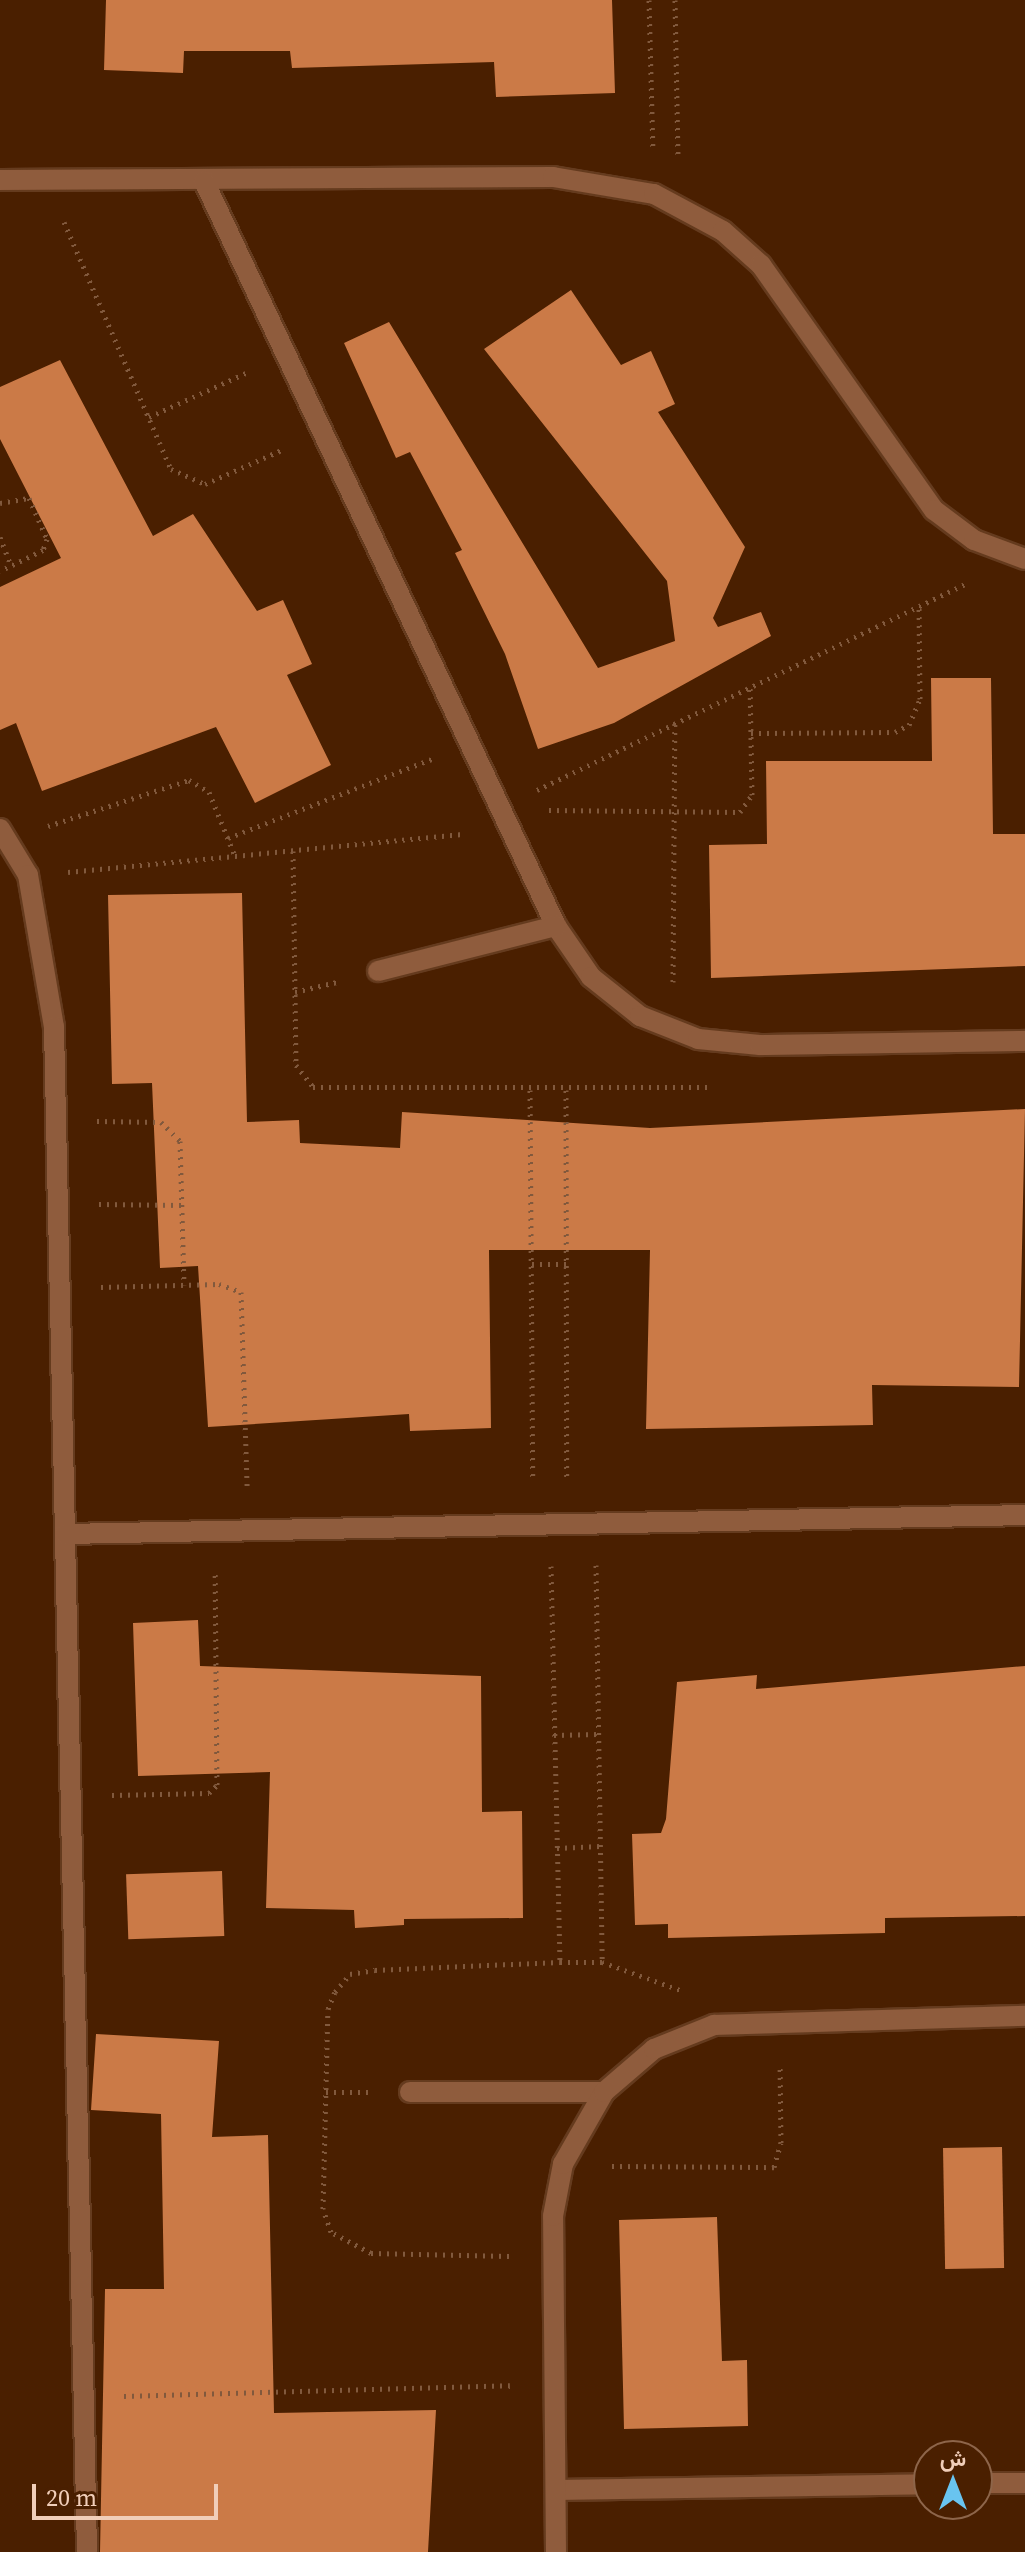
<!DOCTYPE html>
<html>
<head>
<meta charset="utf-8">
<style>
  body { margin:0 }
  #map { position:relative; width:1025px; height:2552px; overflow:hidden; background:#4a1f00; font-family:"Source Serif 4",Vazirmatn,serif }
  div>[style] { position:absolute }
  .building>* { inset:0; background:#cb7a47; transform-origin:0 0 }
  .path>* { height:5px; margin-top:-2.5px; transform-origin:0; background:repeating-linear-gradient(90deg,#81593d 0 2px,transparent 0 8px) }
  .roads { filter:drop-shadow(2px 0 #653b1e) drop-shadow(-2px 0 #653b1e) drop-shadow(0 2px #653b1e) drop-shadow(0 -2px #653b1e) }
  .minor>* { height:20px; margin:-10px; padding:0 10px; transform-origin:10px; border-radius:10px; background:#8f5c3d }
  span { translate:-50% -50%; white-space:nowrap; text-align:center; line-height:1.15; -webkit-text-stroke:8px #4a1f00; paint-order:stroke }
  .north { position:absolute; left:913px; top:2440px; width:80px; height:80px; box-sizing:border-box; background:#4a1f00; border:2px solid #8d654a; border-radius:50%; rotate:0deg; font-size:22px; font-weight:700; line-height:32px; text-align:center; color:#f1ceb9 }
  .north::after { content:''; display:block; margin:auto; width:28px; height:36px; background:#69c4f0; clip-path:polygon(50% 0,100% 100%,50% 72%,0 100%) }
  .scale { position:absolute; left:32px; top:2484px; width:186px; height:36px; box-sizing:border-box; border:4px solid #f1ceb9; border-top:0; padding-left:10px; font-size:24px; line-height:28px; white-space:nowrap; color:#f1ceb9; -webkit-text-stroke:6px #4a1f00; paint-order:stroke }
</style>
</head>
<body>
<div id="map">
  <div class="building">
    <i style="clip-path:polygon(106px 0,612px 0,615px 93px,496px 97px,494px 62px,292px 68px,290px 51px,184px 51px,183px 73px,104px 70px)"></i>
    <i style="clip-path:polygon(571px 290px,621px 365px,651px 351px,675px 404px,658px 412px,745px 547px,713px 618px,718px 627px,761px 612px,771px 636px,614px 723px,538px 749px,505px 654px,455px 553px,462px 550px,410px 452px,396px 458px,344px 343px,389px 322px,598px 668px,675px 641px,667px 581px,484px 349px)"></i>
    <i style="clip-path:polygon(60px 360px,153px 536px,193px 514px,257px 611px,283px 600px,312px 664px,287px 675px,331px 765px,255px 803px,216px 727px,42px 791px,16px 723px,0 730px,0 587px,61px 558px,0 439px,0 387px)"></i>
    <i style="clip-path:polygon(931px 678px,991px 678px,993px 834px,1025px 834px,1025px 966px,711px 978px,709px 845px,767px 844px,766px 761px,932px 761px)"></i>
    <i style="clip-path:polygon(242px 893px,247px 1122px,299px 1120px,300px 1143px,400px 1148px,402px 1112px,650px 1128px,1025px 1109px,1019px 1387px,872px 1385px,873px 1425px,646px 1429px,650px 1250px,489px 1250px,491px 1428px,410px 1431px,409px 1414px,208px 1427px,198px 1266px,160px 1268px,152px 1083px,112px 1084px,108px 895px)"></i>
    <i style="clip-path:polygon(198px 1620px,200px 1666px,481px 1676px,482px 1812px,522px 1811px,523px 1918px,404px 1919px,404px 1925px,355px 1928px,354px 1910px,266px 1908px,270px 1772px,138px 1776px,133px 1623px)"></i>
    <i style="clip-path:polygon(1025px 1666px,1025px 1916px,885px 1918px,885px 1933px,668px 1938px,668px 1924px,635px 1925px,632px 1834px,661px 1833px,666px 1819px,677px 1682px,757px 1675px,756px 1689px)"></i>
    <i style="left:222px;top:1871px;width:65px;height:96px;rotate:88deg"></i>
    <i style="clip-path:polygon(96px 2034px,219px 2041px,212px 2137px,268px 2135px,274px 2413px,436px 2410px,428px 2552px,100px 2552px,105px 2289px,164px 2289px,161px 2114px,91px 2110px)"></i>
    <i style="left:1002px;top:2147px;width:121px;height:59px;rotate:89deg"></i>
    <i style="clip-path:polygon(717px 2217px,722px 2361px,747px 2360px,748px 2426px,624px 2429px,619px 2220px)"></i>
  </div>
  <div class="path">
    <i style="left:649px;top:0;width:151px;rotate:88.5deg"></i>
    <i style="left:675px;top:0;width:159px;rotate:88.9deg"></i>
    <i style="left:64px;top:222px;width:269px;rotate:66.6deg"></i>
    <i style="left:171px;top:469px;width:37px;rotate:24deg"></i>
    <i style="left:205px;top:484px;width:86px;rotate:-23.9deg"></i>
    <i style="left:149px;top:417px;width:107px;rotate:-24.4deg"></i>
    <i style="left:0;top:503px;width:29px;rotate:-10deg"></i>
    <i style="left:29px;top:498px;width:45px;rotate:66.3deg"></i>
    <i style="left:47px;top:539px;width:12px;rotate:110deg"></i>
    <i style="left:43px;top:550px;width:48px;rotate:154deg"></i>
    <i style="left:0;top:537px;width:31px;rotate:69deg"></i>
    <i style="left:751px;top:733px;width:144px;rotate:-0.4deg"></i>
    <i style="left:895px;top:732px;width:16px;rotate:-27deg"></i>
    <i style="left:909px;top:725px;width:28px;rotate:-67deg"></i>
    <i style="left:920px;top:699px;width:94px;rotate:-90.6deg"></i>
    <i style="left:537px;top:790px;width:477px;rotate:-25.7deg"></i>
    <i style="left:549px;top:810px;width:191px;rotate:0.6deg"></i>
    <i style="left:740px;top:812px;width:21px;rotate:-55deg"></i>
    <i style="left:752px;top:795px;width:111px;rotate:-91deg"></i>
    <i style="left:48px;top:826px;width:148px;rotate:-18.1deg"></i>
    <i style="left:189px;top:780px;width:23px;rotate:31deg"></i>
    <i style="left:209px;top:792px;width:69px;rotate:67.9deg"></i>
    <i style="left:228px;top:838px;width:219px;rotate:-21.2deg"></i>
    <i style="left:293px;top:851px;width:214px;rotate:89.2deg"></i>
    <i style="left:296px;top:1065px;width:28px;rotate:52deg"></i>
    <i style="left:313px;top:1087px;width:396px"></i>
    <i style="left:68px;top:872px;width:399px;rotate:-5.5deg"></i>
    <i style="left:673px;top:982px;width:263px;rotate:-89.6deg"></i>
    <i style="left:295px;top:992px;width:43px;rotate:-13.4deg"></i>
    <i style="left:530px;top:1090px;width:391px;rotate:89.6deg"></i>
    <i style="left:566px;top:1090px;width:391px;rotate:89.9deg"></i>
    <i style="left:97px;top:1121px;width:64px;rotate:0.9deg"></i>
    <i style="left:161px;top:1122px;width:27px;rotate:45deg"></i>
    <i style="left:180px;top:1141px;width:144px;rotate:88.4deg"></i>
    <i style="left:99px;top:1204px;width:83px;rotate:0.7deg"></i>
    <i style="left:532px;top:1264px;width:34px"></i>
    <i style="left:101px;top:1287px;width:118px;rotate:-1.5deg"></i>
    <i style="left:219px;top:1284px;width:23px;rotate:20deg"></i>
    <i style="left:241px;top:1292px;width:195px;rotate:88.2deg"></i>
    <i style="left:596px;top:1565px;width:397px;rotate:89.1deg"></i>
    <i style="left:551px;top:1566px;width:396px;rotate:88.7deg"></i>
    <i style="left:554px;top:1735px;width:44px;rotate:-1.3deg"></i>
    <i style="left:112px;top:1795px;width:97px;rotate:-1.2deg"></i>
    <i style="left:209px;top:1793px;width:11px;rotate:-45deg"></i>
    <i style="left:217px;top:1785px;width:213px;rotate:-90.5deg"></i>
    <i style="left:557px;top:1848px;width:43px;rotate:-2.7deg"></i>
    <i style="left:326px;top:2092px;width:43px"></i>
    <i style="left:612px;top:2166px;width:162px;rotate:0.4deg"></i>
    <i style="left:774px;top:2167px;width:25px;rotate:-74deg"></i>
    <i style="left:781px;top:2143px;width:78px;rotate:-90.7deg"></i>
    <i style="left:509px;top:2256px;width:138px;rotate:-178.8deg"></i>
    <i style="left:371px;top:2253px;width:45px;rotate:-152.3deg"></i>
    <i style="left:331px;top:2232px;width:24px;rotate:-109deg"></i>
    <i style="left:323px;top:2209px;width:200px;rotate:-88.6deg"></i>
    <i style="left:328px;top:2009px;width:18px;rotate:-68deg"></i>
    <i style="left:335px;top:1992px;width:23px;rotate:-50deg"></i>
    <i style="left:350px;top:1974px;width:25px;rotate:-9deg"></i>
    <i style="left:375px;top:1970px;width:185px;rotate:-2.5deg"></i>
    <i style="left:560px;top:1962px;width:42px"></i>
    <i style="left:602px;top:1962px;width:83px;rotate:19.7deg"></i>
    <i style="left:124px;top:2396px;width:386px;rotate:-1.6deg"></i>
  </div>
  <div class="roads">
    <div class="minor">
      <i style="left:0;top:180px;width:553px;rotate:-0.31deg"></i>
      <i style="left:553px;top:177px;width:102px;rotate:9.6deg"></i>
      <i style="left:654px;top:194px;width:78px;rotate:28.2deg"></i>
      <i style="left:723px;top:231px;width:51px;rotate:41.8deg"></i>
      <i style="left:761px;top:265px;width:300px;rotate:54.8deg"></i>
      <i style="left:934px;top:510px;width:50px;rotate:36.9deg"></i>
      <i style="left:974px;top:540px;width:54px;rotate:20.4deg"></i>
      <i style="left:204px;top:181px;width:824px;rotate:64.71deg"></i>
      <i style="left:556px;top:926px;width:62px;rotate:55.5deg"></i>
      <i style="left:591px;top:977px;width:63px;rotate:38.5deg"></i>
      <i style="left:640px;top:1016px;width:62px;rotate:21.6deg"></i>
      <i style="left:698px;top:1039px;width:62px;rotate:5.5deg"></i>
      <i style="left:760px;top:1045px;width:265px;rotate:-0.9deg"></i>
      <i style="left:0;top:829px;width:54px;rotate:58.7deg"></i>
      <i style="left:28px;top:875px;width:154px;rotate:80.3deg"></i>
      <i style="left:54px;top:1027px;width:1525px;rotate:88.76deg"></i>
      <i style="left:378px;top:971px;width:184px;rotate:-14.2deg"></i>
      <i style="left:65px;top:1534px;width:960px;rotate:-1.13deg"></i>
      <i style="left:410px;top:2092px;width:194px"></i>
      <i style="left:977px;top:2483px;width:48px"></i>
      <i style="left:556px;top:2490px;width:373px;rotate:-0.9deg"></i>
      <i style="left:556px;top:2552px;width:336px;rotate:-90.5deg"></i>
      <i style="left:553px;top:2216px;width:53px;rotate:-79.1deg"></i>
      <i style="left:563px;top:2164px;width:83px;rotate:-60.3deg"></i>
      <i style="left:604px;top:2092px;width:66px;rotate:-40.7deg"></i>
      <i style="left:654px;top:2049px;width:65px;rotate:-21.8deg"></i>
      <i style="left:714px;top:2025px;width:311px;rotate:-1.7deg"></i>
    </div>
  </div>
  <div class="north">ش</div>
  <div class="scale">20 m</div>
</div>
</body>
</html>
